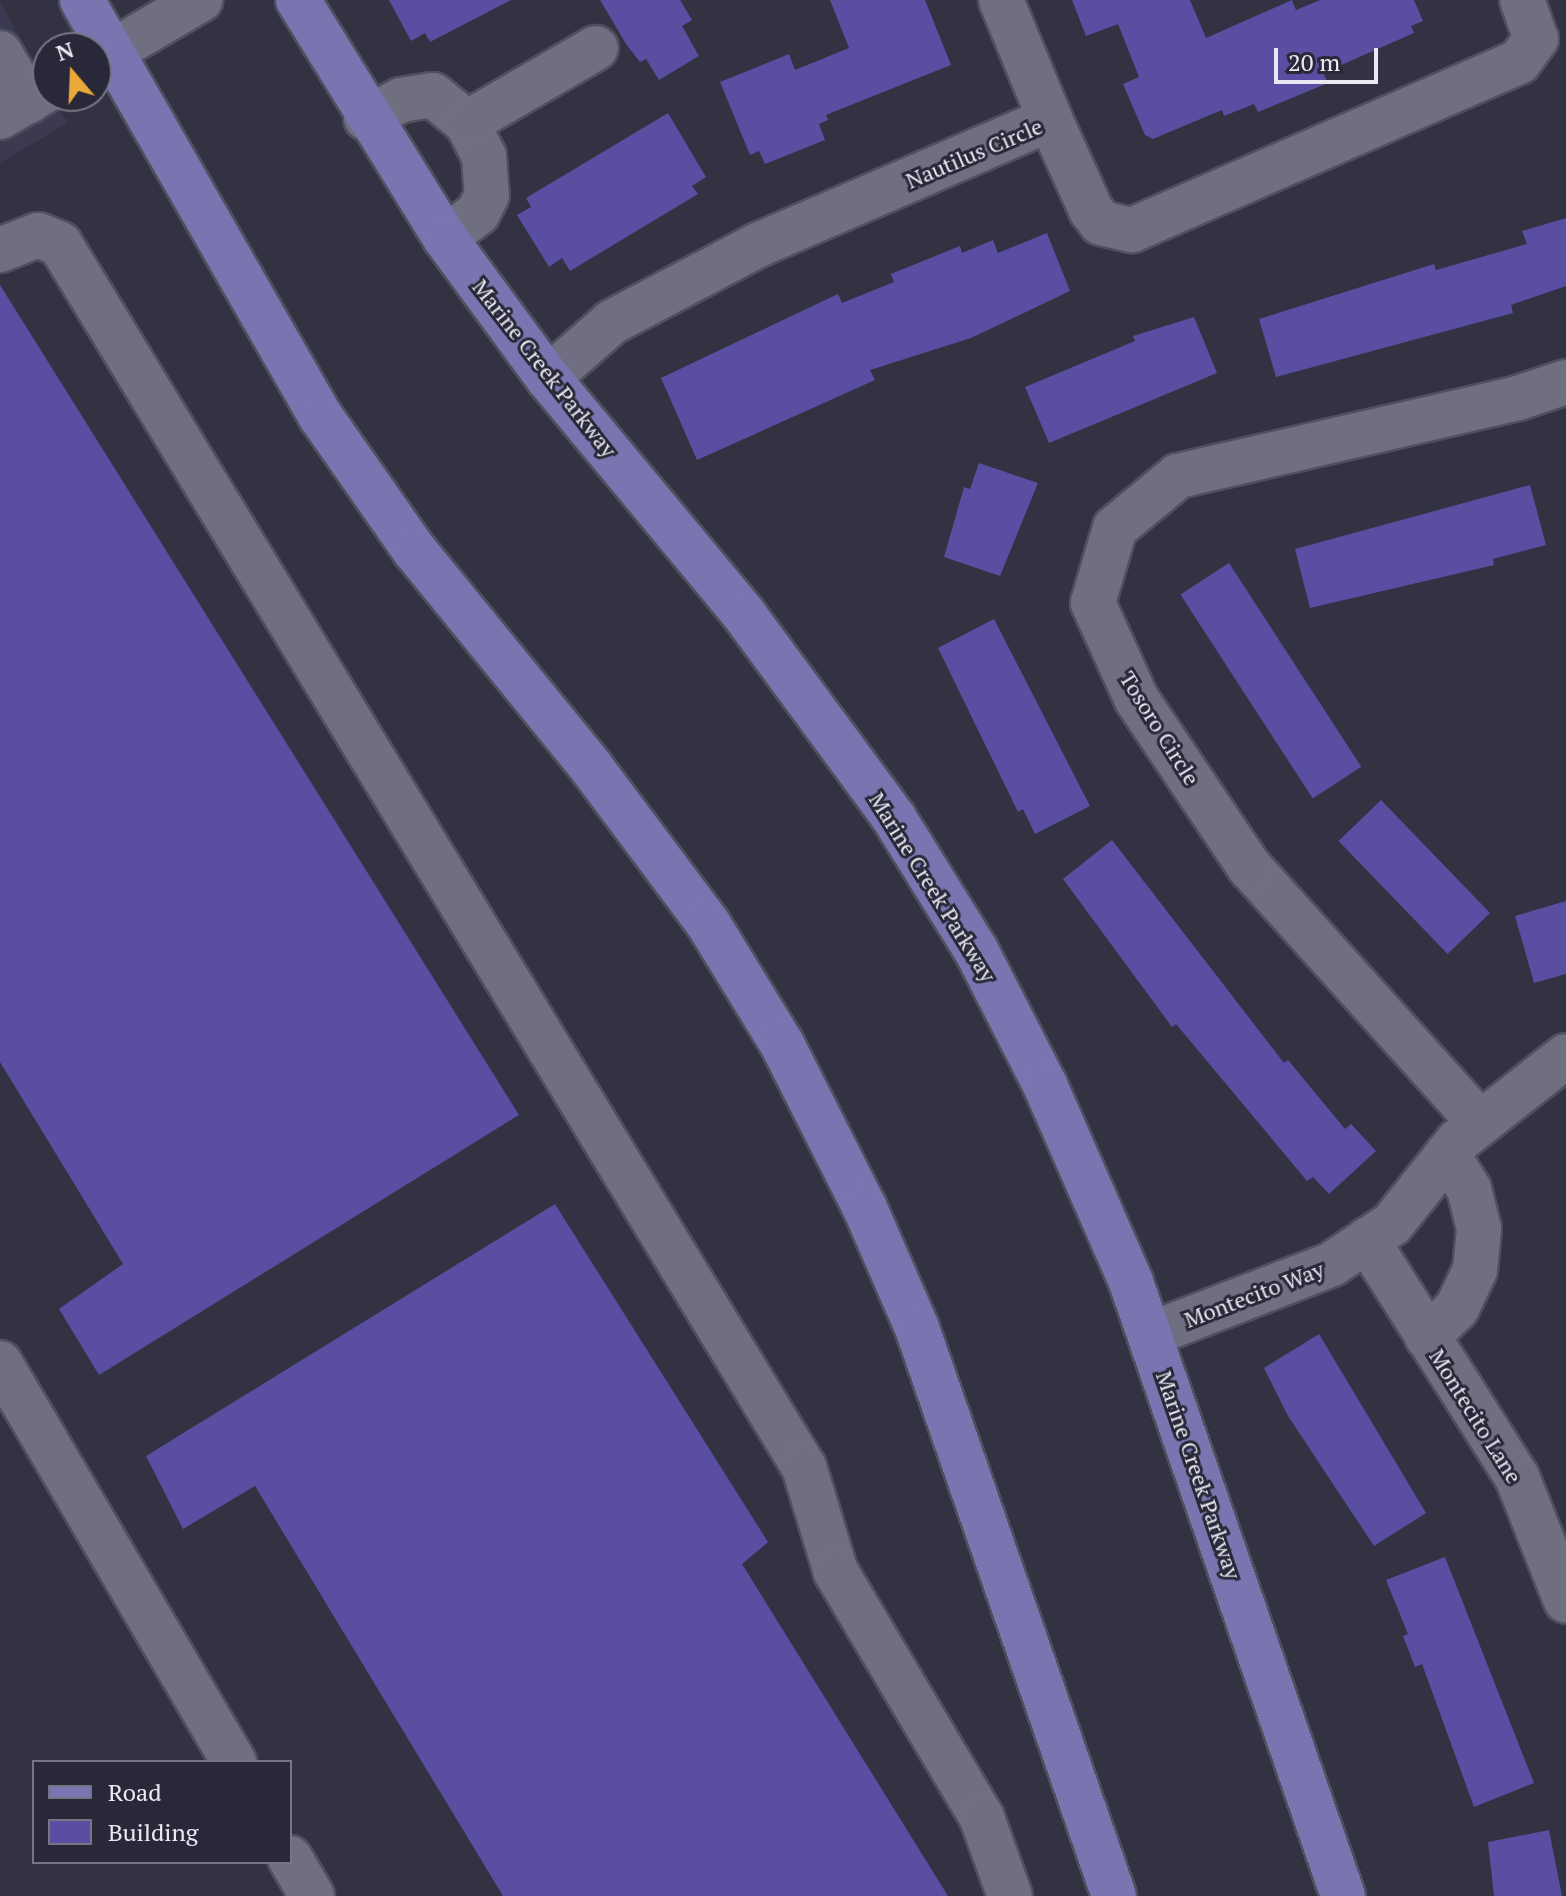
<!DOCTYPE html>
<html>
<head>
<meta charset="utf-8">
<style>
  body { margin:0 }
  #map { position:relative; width:1566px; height:1896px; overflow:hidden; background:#323243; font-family:"PT Serif",serif }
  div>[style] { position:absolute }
  .built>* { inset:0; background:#3b3a51 }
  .building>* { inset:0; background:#594ea1; transform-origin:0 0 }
  .roads { filter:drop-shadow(2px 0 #504f5e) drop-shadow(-2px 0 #504f5e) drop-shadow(0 2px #504f5e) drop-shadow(0 -2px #504f5e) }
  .minor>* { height:44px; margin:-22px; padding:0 22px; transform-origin:22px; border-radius:22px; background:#706f82 }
  .major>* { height:44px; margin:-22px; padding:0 22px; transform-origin:22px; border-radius:22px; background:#7a74b1 }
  span { translate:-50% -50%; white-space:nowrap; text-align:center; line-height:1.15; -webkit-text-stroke:6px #292838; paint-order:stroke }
  .street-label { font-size:22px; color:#e9e9f4 }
  .legend { position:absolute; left:32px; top:1760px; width:260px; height:104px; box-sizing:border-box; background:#292838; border:2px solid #767583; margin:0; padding:10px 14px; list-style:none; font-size:24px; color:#e9e9f4 }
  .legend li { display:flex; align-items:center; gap:16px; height:40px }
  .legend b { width:40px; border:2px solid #767583 }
  .north { position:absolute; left:32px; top:32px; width:80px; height:80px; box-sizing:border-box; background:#292838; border:2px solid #767583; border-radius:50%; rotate:341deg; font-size:22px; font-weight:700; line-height:32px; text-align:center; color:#e9e9f4 }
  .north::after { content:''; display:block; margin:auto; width:28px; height:36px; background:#eba93a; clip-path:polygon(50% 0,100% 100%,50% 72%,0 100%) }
  .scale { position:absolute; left:1274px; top:48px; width:104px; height:36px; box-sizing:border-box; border:4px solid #e9e9f4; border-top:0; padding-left:10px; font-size:24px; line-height:28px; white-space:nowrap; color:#e9e9f4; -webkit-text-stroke:6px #292838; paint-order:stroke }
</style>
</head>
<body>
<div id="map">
  <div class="built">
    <i style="clip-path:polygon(0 2px,67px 123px,0 163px)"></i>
  </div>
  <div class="building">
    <i style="clip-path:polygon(389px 0,511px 0,430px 42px,425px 33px,411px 41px)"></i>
    <i style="clip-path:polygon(600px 0,680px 0,692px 20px,682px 26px,699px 56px,659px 80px,646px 59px,640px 62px,626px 44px)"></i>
    <i style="clip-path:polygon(830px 0,925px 0,951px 65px,826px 115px,828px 120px,819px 124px,825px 140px,765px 164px,759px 151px,750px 155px,720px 82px,789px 54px,795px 70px,849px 48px)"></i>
    <i style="clip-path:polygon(1072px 0,1190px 0,1206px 38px,1292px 0,1296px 10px,1320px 0,1414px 0,1423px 21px,1411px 26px,1414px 33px,1323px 73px,1328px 83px,1258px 112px,1254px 104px,1224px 116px,1222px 110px,1153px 139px,1145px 135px,1123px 84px,1139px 77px,1118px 24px,1086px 36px)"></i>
    <i style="clip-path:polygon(668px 113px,706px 177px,692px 186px,698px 194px,570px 271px,562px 258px,549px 267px,517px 215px,531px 207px,526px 198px)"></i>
    <i style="clip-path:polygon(1566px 218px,1566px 286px,1511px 305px,1513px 313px,1276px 377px,1259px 319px,1434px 264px,1436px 270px,1527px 244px,1522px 231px)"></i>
    <i style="clip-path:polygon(1047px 233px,1070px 291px,971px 338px,870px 370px,875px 380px,697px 460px,661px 378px,838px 294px,842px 303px,894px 282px,891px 274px,960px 246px,962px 253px,993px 240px,998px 253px)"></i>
    <i style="clip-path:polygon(0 285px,519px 1115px,99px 1375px,59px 1309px,123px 1264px,0 1062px)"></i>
    <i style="clip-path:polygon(1194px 317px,1217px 373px,1049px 443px,1025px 387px,1135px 341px,1133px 336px)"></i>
    <i style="clip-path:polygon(979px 463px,1038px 483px,1000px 576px,944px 557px,964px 487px,970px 489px)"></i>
    <i style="clip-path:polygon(1530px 485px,1546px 545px,1493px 559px,1494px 565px,1310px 608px,1295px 549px)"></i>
    <i style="left:1229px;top:563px;width:243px;height:58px;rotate:57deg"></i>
    <i style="clip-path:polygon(994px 619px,1090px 806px,1035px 834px,1023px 809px,1018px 812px,938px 648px)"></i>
    <i style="left:1381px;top:800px;width:157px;height:59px;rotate:46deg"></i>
    <i style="clip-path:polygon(1112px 840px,1284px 1063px,1288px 1060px,1345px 1129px,1351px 1124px,1376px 1151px,1329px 1194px,1313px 1177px,1307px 1181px,1176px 1024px,1172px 1027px,1063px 879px)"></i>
    <i style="clip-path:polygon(1566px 901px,1566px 974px,1534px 983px,1515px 916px)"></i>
    <i style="clip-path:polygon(555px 1204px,768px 1542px,742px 1564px,948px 1896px,503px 1896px,255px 1486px,183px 1529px,146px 1456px)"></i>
    <i style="clip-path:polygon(1319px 1334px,1426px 1513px,1374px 1546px,1288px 1416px,1264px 1368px)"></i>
    <i style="clip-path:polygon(1445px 1557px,1534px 1783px,1474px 1807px,1422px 1664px,1415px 1667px,1403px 1636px,1408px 1634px,1386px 1580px)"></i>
    <i style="clip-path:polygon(1549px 1830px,1562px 1896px,1494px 1896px,1488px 1842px)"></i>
  </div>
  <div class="roads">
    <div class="minor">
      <i style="left:1001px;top:0;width:129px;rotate:67.6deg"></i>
      <i style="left:0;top:53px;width:56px;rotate:59.7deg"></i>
      <i style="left:96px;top:61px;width:121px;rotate:-30.4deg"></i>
      <i style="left:0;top:117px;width:56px;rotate:-30.3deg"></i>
      <i style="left:366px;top:118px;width:39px;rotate:-27deg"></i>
      <i style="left:401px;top:100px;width:32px;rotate:-9deg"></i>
      <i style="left:433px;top:95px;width:44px;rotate:39.5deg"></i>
      <i style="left:467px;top:123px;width:37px;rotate:63deg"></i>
      <i style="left:484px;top:156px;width:39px;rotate:86deg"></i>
      <i style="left:487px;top:195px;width:20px;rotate:117deg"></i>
      <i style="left:478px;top:213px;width:41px;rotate:142.9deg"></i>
      <i style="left:467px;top:123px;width:149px;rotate:-30.2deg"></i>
      <i style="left:0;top:250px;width:41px;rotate:-21.5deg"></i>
      <i style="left:38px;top:235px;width:24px;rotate:22deg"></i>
      <i style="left:60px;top:244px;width:1432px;rotate:58.69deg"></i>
      <i style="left:804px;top:1467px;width:110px;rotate:73.1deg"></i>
      <i style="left:836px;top:1572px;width:286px;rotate:59.3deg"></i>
      <i style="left:982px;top:1818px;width:83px;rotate:70.3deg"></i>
      <i style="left:548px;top:378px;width:85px;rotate:-41.2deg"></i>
      <i style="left:612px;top:322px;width:165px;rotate:-27.8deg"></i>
      <i style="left:758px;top:245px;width:318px;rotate:-23.3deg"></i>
      <i style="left:1050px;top:119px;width:100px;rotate:65.7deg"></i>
      <i style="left:1091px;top:210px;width:16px;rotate:52deg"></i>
      <i style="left:1101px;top:223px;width:32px;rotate:13deg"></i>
      <i style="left:1132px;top:230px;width:422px;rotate:-23.5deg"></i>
      <i style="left:1519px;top:62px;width:29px;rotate:-54deg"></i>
      <i style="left:1536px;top:39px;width:41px;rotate:-109.7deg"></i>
      <i style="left:1480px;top:1123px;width:343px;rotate:-132deg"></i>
      <i style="left:1250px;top:868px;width:202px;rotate:-123.9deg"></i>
      <i style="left:1137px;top:700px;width:107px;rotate:-114.4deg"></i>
      <i style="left:1093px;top:603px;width:78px;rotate:-73.7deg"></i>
      <i style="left:1115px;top:528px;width:82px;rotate:-39.5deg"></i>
      <i style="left:1178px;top:476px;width:349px;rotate:-12.9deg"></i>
      <i style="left:1518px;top:398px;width:51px;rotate:-18.4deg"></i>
      <i style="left:1367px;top:1240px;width:280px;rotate:57.7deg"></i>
      <i style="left:1517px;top:1477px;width:133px;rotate:68.4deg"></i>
      <i style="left:1151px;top:1334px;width:194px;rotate:-21.1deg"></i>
      <i style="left:1332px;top:1264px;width:72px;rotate:-33.7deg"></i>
      <i style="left:1392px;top:1224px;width:106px;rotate:-51.5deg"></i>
      <i style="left:1458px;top:1141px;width:137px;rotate:-38.2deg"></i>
      <i style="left:1427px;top:1337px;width:42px;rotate:-44deg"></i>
      <i style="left:1457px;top:1308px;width:42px;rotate:-64.7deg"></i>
      <i style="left:1475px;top:1270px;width:41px;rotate:-84.4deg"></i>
      <i style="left:1479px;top:1229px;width:41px;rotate:-104deg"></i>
      <i style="left:1469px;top:1189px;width:41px;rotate:-122.2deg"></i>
      <i style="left:0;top:1363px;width:463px;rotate:59.6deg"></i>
      <i style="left:290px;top:1858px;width:44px;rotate:59.9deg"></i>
    </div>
    <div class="major">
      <i style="left:82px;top:0;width:481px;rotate:60.2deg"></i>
      <i style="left:321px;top:417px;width:164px;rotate:55deg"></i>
      <i style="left:415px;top:551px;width:279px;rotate:50.8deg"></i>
      <i style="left:591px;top:767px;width:197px;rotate:53.2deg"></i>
      <i style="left:709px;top:925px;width:140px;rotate:58.5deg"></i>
      <i style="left:782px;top:1044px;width:182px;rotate:63.2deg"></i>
      <i style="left:864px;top:1206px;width:133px;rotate:66.5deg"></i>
      <i style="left:917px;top:1328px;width:601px;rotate:70.87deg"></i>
      <i style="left:298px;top:0;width:280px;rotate:58.3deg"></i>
      <i style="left:445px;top:238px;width:174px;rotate:53.7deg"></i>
      <i style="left:548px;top:378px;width:305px;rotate:50.3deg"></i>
      <i style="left:743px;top:613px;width:255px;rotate:53.6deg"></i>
      <i style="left:894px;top:818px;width:155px;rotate:58.2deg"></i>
      <i style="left:976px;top:950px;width:152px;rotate:62.9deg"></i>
      <i style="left:1045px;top:1085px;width:215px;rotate:66.4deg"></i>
      <i style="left:1131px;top:1282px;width:650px;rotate:70.95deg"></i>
    </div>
  </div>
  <div class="street-label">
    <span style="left:974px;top:153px;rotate:-23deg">Nautilus Circle</span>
    <span style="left:545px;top:368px;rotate:52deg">Marine Creek Parkway</span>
    <span style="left:1160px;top:728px;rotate:58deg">Tosoro Circle</span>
    <span style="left:933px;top:887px;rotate:58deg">Marine Creek Parkway</span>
    <span style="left:1254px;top:1294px;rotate:-21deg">Montecito Way</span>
    <span style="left:1476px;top:1416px;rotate:58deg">Montecito Lane</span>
    <span style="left:1199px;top:1475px;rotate:71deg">Marine Creek Parkway</span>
  </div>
  <ul class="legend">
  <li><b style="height:10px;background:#7a74b1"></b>Road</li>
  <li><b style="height:22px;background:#594ea1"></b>Building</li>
  </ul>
  <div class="north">N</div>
  <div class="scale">20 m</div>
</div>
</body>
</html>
